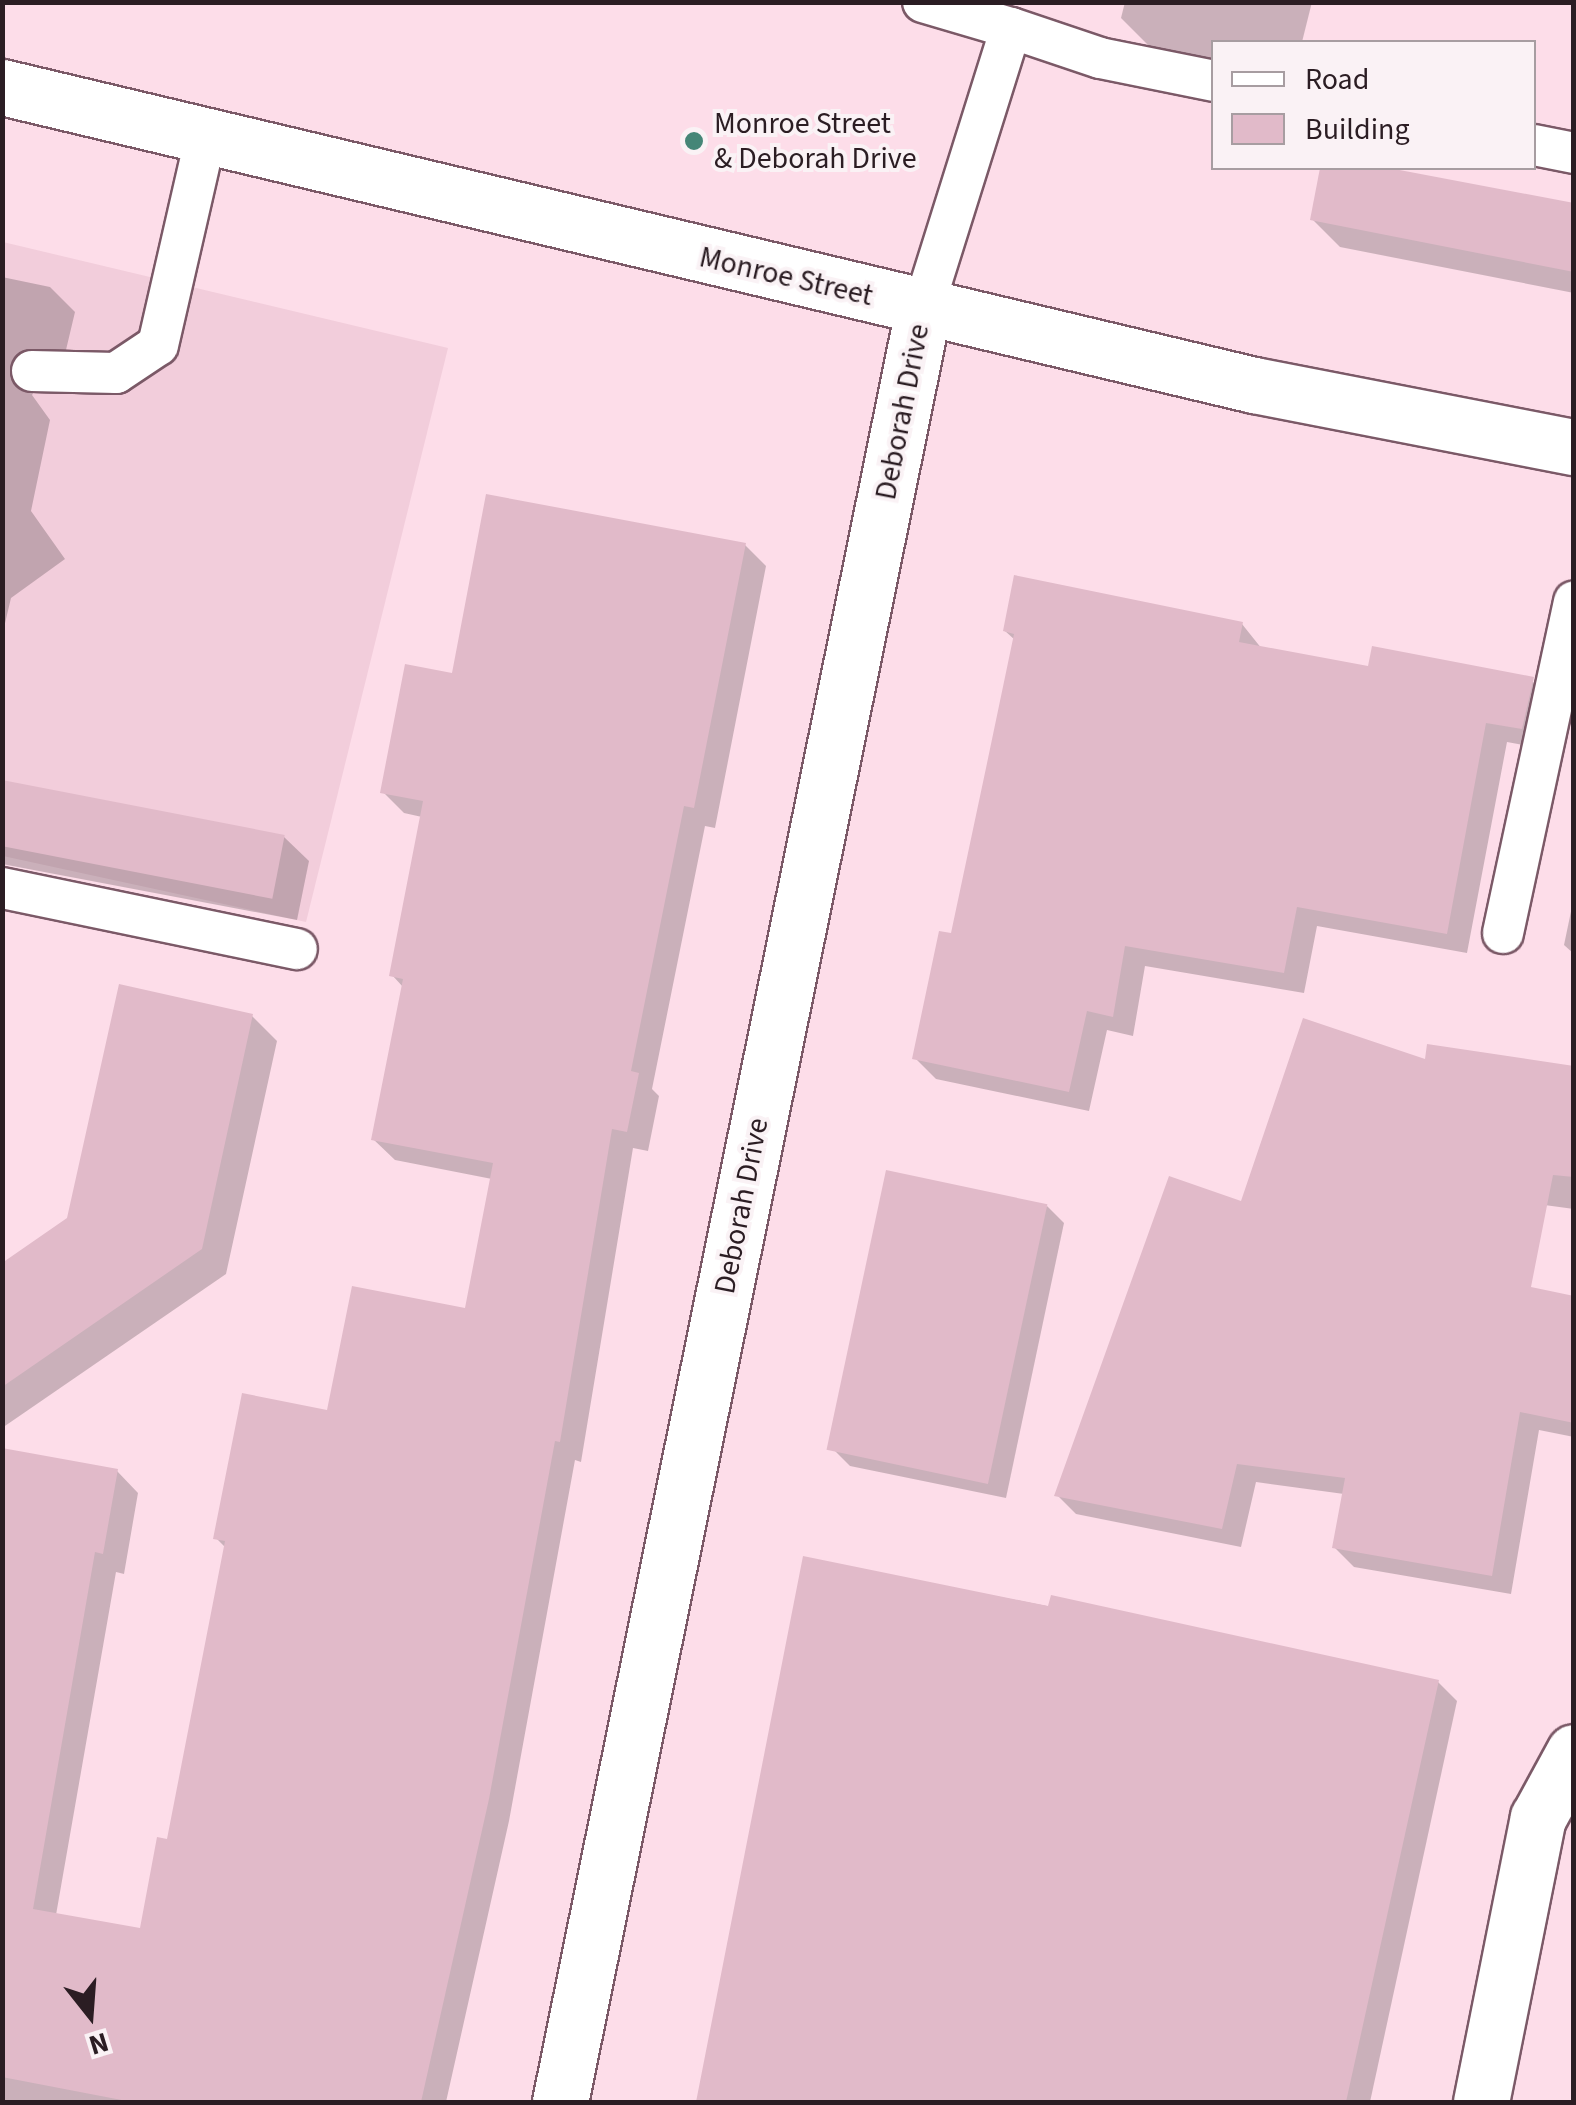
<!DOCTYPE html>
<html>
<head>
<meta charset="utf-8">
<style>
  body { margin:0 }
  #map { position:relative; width:1576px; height:2105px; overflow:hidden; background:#fddde9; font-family:"Source Sans 3",sans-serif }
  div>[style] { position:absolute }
  .built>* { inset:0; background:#f2cddb }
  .shadow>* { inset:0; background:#0003 }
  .building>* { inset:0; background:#e1bac9; transform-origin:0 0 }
  .roads { filter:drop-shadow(2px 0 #7b5967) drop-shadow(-2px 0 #7b5967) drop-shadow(0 2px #7b5967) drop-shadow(0 -2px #7b5967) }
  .lane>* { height:40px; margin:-20px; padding:0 20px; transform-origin:20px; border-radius:20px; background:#fff }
  .street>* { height:55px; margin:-27.5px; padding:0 27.5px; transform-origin:27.5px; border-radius:27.5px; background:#fff }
  .secondary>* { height:55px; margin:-27.5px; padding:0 27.5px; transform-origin:27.5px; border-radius:27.5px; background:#fff }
  .dots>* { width:28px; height:28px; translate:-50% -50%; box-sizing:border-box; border:5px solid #faf2f5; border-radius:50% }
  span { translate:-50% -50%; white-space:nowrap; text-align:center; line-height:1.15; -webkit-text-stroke:8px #faf2f5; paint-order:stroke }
  .poi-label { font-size:30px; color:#2b1d23 }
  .left { translate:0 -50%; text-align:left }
  .street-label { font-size:30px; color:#2b1d23 }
  .frame { position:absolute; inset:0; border:5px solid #2b1d23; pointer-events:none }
  .legend { position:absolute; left:1211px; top:40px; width:325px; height:130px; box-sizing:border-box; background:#faf2f5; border:2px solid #a79da1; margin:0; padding:12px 18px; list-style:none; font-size:30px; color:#2b1d23 }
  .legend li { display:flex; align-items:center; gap:20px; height:50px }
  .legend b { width:50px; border:2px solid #a79da1 }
  .north { position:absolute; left:40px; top:1965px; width:100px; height:100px; -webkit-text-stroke:8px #faf2f5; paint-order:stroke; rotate:163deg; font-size:28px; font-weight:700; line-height:40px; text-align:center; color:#2b1d23 }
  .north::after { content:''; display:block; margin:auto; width:35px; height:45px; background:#2b1d23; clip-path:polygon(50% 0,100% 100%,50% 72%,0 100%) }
</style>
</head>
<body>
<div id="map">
  <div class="built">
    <i style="clip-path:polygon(3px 242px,448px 348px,306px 922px,3px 856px)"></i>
  </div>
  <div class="shadow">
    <i style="clip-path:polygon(1125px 2px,1312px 2px,1302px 42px,1214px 42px,1214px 62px,1149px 46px,1121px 18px)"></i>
    <i style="clip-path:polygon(1323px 168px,1376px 168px,1574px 206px,1574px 293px,1340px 247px,1312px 219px)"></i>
    <i style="clip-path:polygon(2px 277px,50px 287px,75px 312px,61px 371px,44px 375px,32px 395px,50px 420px,31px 511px,65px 559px,11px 598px,2px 636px)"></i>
    <i style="clip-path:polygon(745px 545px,766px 566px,715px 828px,705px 826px,652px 1089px,659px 1096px,648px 1151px,633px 1148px,581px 1462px,575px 1460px,509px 1821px,446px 2102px,2px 2102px,2px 1450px,117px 1471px,138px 1493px,124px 1574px,116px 1572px,56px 1915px,142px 1931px,169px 1842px,226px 1548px,216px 1538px,329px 1413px,467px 1311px,492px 1179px,395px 1160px,373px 1139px,403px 987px,392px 975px,422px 817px,404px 813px,383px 792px,454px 676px)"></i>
    <i style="clip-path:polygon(1242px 624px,1262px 649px,1370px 668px,1529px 678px,1550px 699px,1540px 748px,1507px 742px,1467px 953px,1317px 926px,1304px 993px,1145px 966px,1133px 1036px,1107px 1030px,1089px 1111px,936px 1079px,915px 1058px,953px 936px,1015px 640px,1005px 631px)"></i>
    <i style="clip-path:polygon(2px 782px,284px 837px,309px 861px,297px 920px,2px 864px)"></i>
    <i style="clip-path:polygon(1574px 897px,1574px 954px,1564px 945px)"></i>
    <i style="clip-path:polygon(252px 1016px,277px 1041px,226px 1274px,2px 1428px,2px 1266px,70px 1220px)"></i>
    <i style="clip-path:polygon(1427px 1062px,1574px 1069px,1574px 1209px,1282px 1170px)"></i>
    <i style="clip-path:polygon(1047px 1206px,1064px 1223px,1006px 1498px,850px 1466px,833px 1449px)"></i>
    <i style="clip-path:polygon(1283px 1231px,1574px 1298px,1574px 1437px,1539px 1430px,1511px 1594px,1354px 1567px,1335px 1548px,1344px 1494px,1256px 1482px,1241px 1547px,1076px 1514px,1057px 1495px)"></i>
    <i style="clip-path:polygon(805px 1559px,1438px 1682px,1457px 1701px,1370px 2102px,698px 2102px)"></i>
  </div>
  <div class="building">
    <i style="clip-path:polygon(1320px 168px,1389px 168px,1574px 203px,1574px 272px,1310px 220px)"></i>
    <i style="clip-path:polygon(486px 494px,746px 543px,694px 808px,684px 806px,631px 1071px,639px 1073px,627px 1132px,612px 1129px,560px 1442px,555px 1441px,489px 1799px,421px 2102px,132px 2102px,2px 2077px,2px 1448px,118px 1469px,103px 1554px,95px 1552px,33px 1909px,140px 1928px,157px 1837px,167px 1839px,225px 1541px,213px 1539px,242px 1393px,327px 1410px,352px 1286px,465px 1308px,493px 1163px,371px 1140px,403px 979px,389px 976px,423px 801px,380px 793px,405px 664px,452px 673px)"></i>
    <i style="clip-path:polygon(1014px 575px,1243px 622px,1239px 642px,1368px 666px,1372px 646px,1534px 677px,1522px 729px,1486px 723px,1447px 934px,1297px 907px,1284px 973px,1125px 946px,1113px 1017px,1087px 1011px,1069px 1092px,912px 1059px,939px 931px,951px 933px,986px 768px,1014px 634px,1003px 631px)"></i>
    <i style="left:2px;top:780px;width:288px;height:65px;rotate:11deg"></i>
    <i style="clip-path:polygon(119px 984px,253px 1014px,202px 1249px,2px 1387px,2px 1263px,67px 1218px)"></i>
    <i style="clip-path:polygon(1303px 1018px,1425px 1059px,1427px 1044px,1574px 1066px,1574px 1177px,1553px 1175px,1531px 1287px,1574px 1296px,1574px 1423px,1520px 1412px,1492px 1576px,1332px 1548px,1345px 1478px,1237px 1464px,1222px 1529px,1054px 1496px,1169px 1176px,1241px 1201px)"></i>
    <i style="left:886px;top:1170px;width:165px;height:286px;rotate:12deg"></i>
    <i style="clip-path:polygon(803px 1556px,1048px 1606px,1051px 1595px,1439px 1680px,1346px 2102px,696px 2102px)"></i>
  </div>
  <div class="roads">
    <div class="lane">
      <i style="left:923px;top:2px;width:92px;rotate:16.5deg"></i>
      <i style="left:1011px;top:28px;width:294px;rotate:107.4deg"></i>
      <i style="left:1011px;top:28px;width:94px;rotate:18.6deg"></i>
      <i style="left:1100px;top:58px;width:116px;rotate:11.4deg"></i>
      <i style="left:1534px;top:145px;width:41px;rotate:11.3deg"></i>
      <i style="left:32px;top:371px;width:84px;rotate:1.4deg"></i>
      <i style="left:116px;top:373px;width:50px;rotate:-33.7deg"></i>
      <i style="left:158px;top:345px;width:210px;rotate:-77.1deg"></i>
      <i style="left:2px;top:888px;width:301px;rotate:11.7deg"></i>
      <i style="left:1503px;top:933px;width:339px;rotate:-77.9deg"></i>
    </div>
    <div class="street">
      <i style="left:560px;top:2102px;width:1829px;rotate:-78.55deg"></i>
      <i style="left:1481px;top:2102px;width:290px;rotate:-78.7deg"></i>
      <i style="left:1538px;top:1818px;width:75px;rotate:-61.4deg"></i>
    </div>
    <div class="secondary">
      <i style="left:2px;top:87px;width:1287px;rotate:13.39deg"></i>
      <i style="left:1254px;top:385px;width:326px;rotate:11deg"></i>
    </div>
  </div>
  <div class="dots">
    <i style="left:694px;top:141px;background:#458677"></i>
  </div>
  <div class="poi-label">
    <span class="left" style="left:714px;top:141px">Monroe Street<br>&amp; Deborah Drive</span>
  </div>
  <div class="street-label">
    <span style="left:786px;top:277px;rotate:13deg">Monroe Street</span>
    <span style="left:903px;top:412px;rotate:-79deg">Deborah Drive</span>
    <span style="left:742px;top:1206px;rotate:-79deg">Deborah Drive</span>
  </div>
  <div class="frame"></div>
  <ul class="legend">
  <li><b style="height:12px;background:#fff"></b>Road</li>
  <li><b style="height:28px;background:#e1bac9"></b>Building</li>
  </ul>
  <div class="north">N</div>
</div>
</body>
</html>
